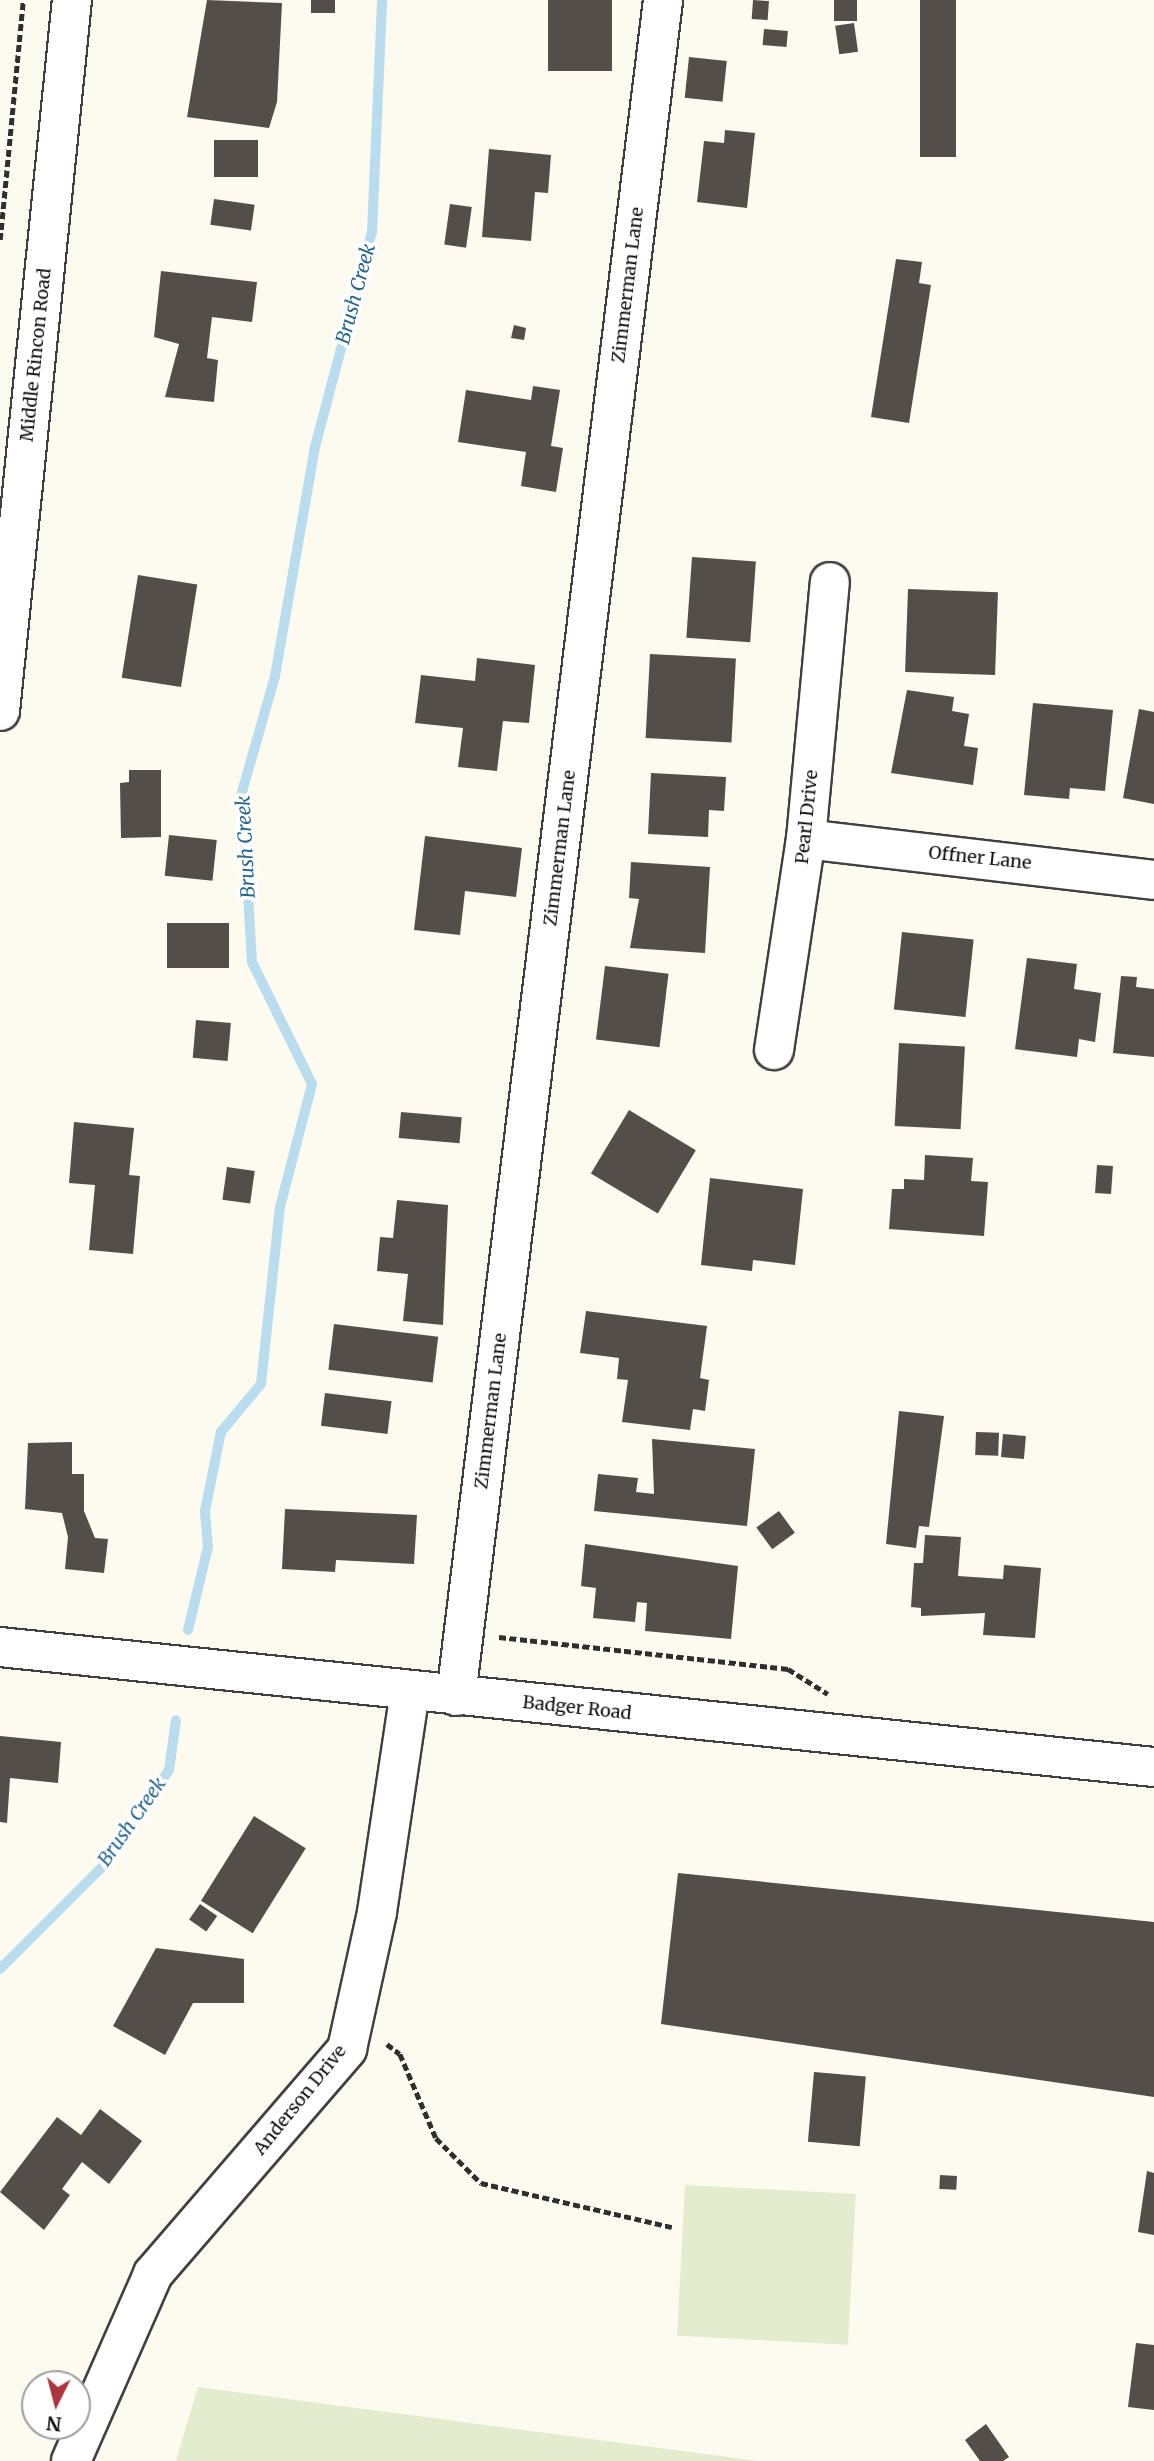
<!DOCTYPE html>
<html>
<head>
<meta charset="utf-8">
<style>
  body { margin:0 }
  #map { position:relative; width:1154px; height:2461px; overflow:hidden; background:#fdfaef; font-family:Merriweather,serif }
  div>[style] { position:absolute }
  .pitch>* { inset:0; background:#e3eccd; transform-origin:0 0 }
  .stream>* { height:10px; margin:-5px; padding:0 5px; transform-origin:5px; border-radius:5px; background:#b9ddef }
  .building>* { inset:0; background:#544e4b; transform-origin:0 0 }
  .path>* { height:4.5px; margin-top:-2.25px; transform-origin:0; background:repeating-linear-gradient(90deg,#2f2f2f 0 7px,transparent 0 10.5px) }
  .roads { filter:drop-shadow(2px 0 #404040) drop-shadow(-2px 0 #404040) drop-shadow(0 2px #404040) drop-shadow(0 -2px #404040) }
  .minor>* { height:38px; margin:-19px; padding:0 19px; transform-origin:19px; border-radius:19px; background:#fff }
  span { translate:-50% -50%; white-space:nowrap; text-align:center; line-height:1.15; -webkit-text-stroke:7px #fff; paint-order:stroke }
  .street-label { font-size:18px; color:#0d0d0d }
  .water-label { font-size:19px; color:#256690; font-style:italic }
  .north { position:absolute; left:21px; top:2370px; width:70px; height:70px; box-sizing:border-box; background:#fff; border:2px solid #9e9e9e; border-radius:50%; rotate:186deg; font-size:19px; font-weight:700; line-height:28px; text-align:center; color:#0d0d0d }
  .north::after { content:''; display:block; margin:auto; width:24px; height:32px; background:#ad3540; clip-path:polygon(50% 0,100% 100%,50% 72%,0 100%) }
</style>
</head>
<body>
<div id="map">
  <div class="pitch">
    <i style="left:685px;top:2185px;width:171px;height:151px;rotate:3deg"></i>
    <i style="clip-path:polygon(198px 2387px,758px 2461px,176px 2461px)"></i>
  </div>
  <div class="stream">
    <i style="left:188px;top:1630px;width:85px;rotate:-76.5deg"></i>
    <i style="left:208px;top:1547px;width:36px;rotate:-95deg"></i>
    <i style="left:205px;top:1511px;width:81px;rotate:-78.6deg"></i>
    <i style="left:221px;top:1432px;width:62px;rotate:-50.2deg"></i>
    <i style="left:261px;top:1384px;width:178px;rotate:-83.9deg"></i>
    <i style="left:280px;top:1207px;width:127px;rotate:-75.4deg"></i>
    <i style="left:312px;top:1084px;width:136px;rotate:-116.2deg"></i>
    <i style="left:252px;top:962px;width:170px;rotate:-93.4deg"></i>
    <i style="left:242px;top:792px;width:121px;rotate:-74.1deg"></i>
    <i style="left:275px;top:676px;width:232px;rotate:-80.1deg"></i>
    <i style="left:315px;top:447px;width:222px;rotate:-75.2deg"></i>
    <i style="left:372px;top:232px;width:232px;rotate:-87.5deg"></i>
    <i style="left:0;top:1969px;width:150px;rotate:-45deg"></i>
    <i style="left:106px;top:1863px;width:112px;rotate:-55.9deg"></i>
    <i style="left:169px;top:1770px;width:50px;rotate:-82deg"></i>
  </div>
  <div class="building">
    <i style="clip-path:polygon(207px 0,282px 3px,277px 102px,269px 128px,187px 117px)"></i>
    <i style="left:311px;top:0;width:24px;height:13px"></i>
    <i style="left:548px;top:0;width:64px;height:71px"></i>
    <i style="left:753px;top:0;width:16px;height:19px;rotate:4deg"></i>
    <i style="left:834px;top:0;width:23px;height:21px"></i>
    <i style="left:920px;top:0;width:36px;height:157px"></i>
    <i style="left:854px;top:23px;width:29px;height:19px;rotate:82deg"></i>
    <i style="left:764px;top:29px;width:24px;height:16px;rotate:5deg"></i>
    <i style="left:689px;top:57px;width:38px;height:41px;rotate:6deg"></i>
    <i style="clip-path:polygon(725px 130px,755px 133px,747px 208px,697px 202px,704px 141px,724px 143px)"></i>
    <i style="left:214px;top:140px;width:44px;height:37px"></i>
    <i style="clip-path:polygon(489px 149px,551px 155px,548px 193px,535px 192px,531px 241px,482px 237px)"></i>
    <i style="left:214px;top:199px;width:41px;height:26px;rotate:8deg"></i>
    <i style="left:450px;top:204px;width:22px;height:41px;rotate:8deg"></i>
    <i style="clip-path:polygon(896px 259px,922px 262px,919px 283px,931px 285px,909px 423px,871px 417px)"></i>
    <i style="clip-path:polygon(161px 271px,257px 282px,252px 322px,212px 317px,207px 358px,218px 360px,214px 402px,165px 397px,179px 344px,154px 337px)"></i>
    <i style="clip-path:polygon(514px 325px,526px 328px,524px 340px,511px 338px)"></i>
    <i style="clip-path:polygon(533px 386px,560px 390px,551px 446px,563px 448px,556px 492px,521px 486px,526px 452px,458px 442px,466px 390px,531px 400px)"></i>
    <i style="left:692px;top:557px;width:64px;height:81px;rotate:4deg"></i>
    <i style="left:138px;top:575px;width:60px;height:104px;rotate:9deg"></i>
    <i style="left:908px;top:589px;width:90px;height:83px;rotate:2deg"></i>
    <i style="left:650px;top:654px;width:86px;height:84px;rotate:3deg"></i>
    <i style="clip-path:polygon(477px 658px,535px 665px,529px 723px,503px 721px,497px 771px,458px 767px,463px 728px,415px 723px,421px 675px,475px 681px)"></i>
    <i style="clip-path:polygon(907px 690px,954px 697px,952px 711px,969px 714px,964px 746px,978px 748px,973px 785px,891px 773px)"></i>
    <i style="clip-path:polygon(1033px 703px,1113px 710px,1105px 791px,1070px 788px,1069px 799px,1024px 795px)"></i>
    <i style="clip-path:polygon(1139px 709px,1154px 712px,1154px 804px,1123px 798px)"></i>
    <i style="clip-path:polygon(129px 770px,161px 770px,161px 837px,121px 838px,120px 783px,129px 782px)"></i>
    <i style="clip-path:polygon(651px 773px,726px 777px,724px 811px,709px 810px,708px 837px,648px 834px)"></i>
    <i style="left:169px;top:835px;width:48px;height:41px;rotate:6deg"></i>
    <i style="clip-path:polygon(425px 836px,522px 848px,516px 897px,465px 891px,460px 935px,414px 930px)"></i>
    <i style="clip-path:polygon(631px 862px,710px 867px,705px 953px,630px 948px,639px 899px,629px 898px)"></i>
    <i style="left:167px;top:923px;width:62px;height:45px"></i>
    <i style="left:902px;top:932px;width:72px;height:78px;rotate:6deg"></i>
    <i style="clip-path:polygon(1027px 958px,1077px 964px,1074px 989px,1101px 993px,1095px 1042px,1079px 1039px,1077px 1057px,1015px 1049px)"></i>
    <i style="left:605px;top:966px;width:64px;height:74px;rotate:7deg"></i>
    <i style="clip-path:polygon(1121px 976px,1137px 977px,1136px 987px,1154px 989px,1154px 1057px,1113px 1053px)"></i>
    <i style="left:196px;top:1020px;width:35px;height:38px;rotate:5deg"></i>
    <i style="left:899px;top:1043px;width:66px;height:83px;rotate:3deg"></i>
    <i style="left:629px;top:1110px;width:78px;height:74px;rotate:31deg"></i>
    <i style="left:401px;top:1112px;width:61px;height:26px;rotate:5deg"></i>
    <i style="clip-path:polygon(74px 1122px,134px 1128px,129px 1175px,140px 1176px,133px 1254px,89px 1250px,95px 1185px,69px 1183px)"></i>
    <i style="clip-path:polygon(925px 1155px,973px 1158px,971px 1181px,988px 1182px,984px 1236px,889px 1229px,892px 1189px,904px 1189px,904px 1179px,924px 1180px)"></i>
    <i style="left:1097px;top:1165px;width:16px;height:28px;rotate:4deg"></i>
    <i style="left:227px;top:1167px;width:28px;height:33px;rotate:8deg"></i>
    <i style="clip-path:polygon(710px 1178px,803px 1189px,795px 1265px,753px 1260px,752px 1271px,701px 1265px)"></i>
    <i style="clip-path:polygon(397px 1200px,448px 1205px,443px 1325px,403px 1321px,408px 1274px,377px 1271px,380px 1237px,393px 1238px)"></i>
    <i style="clip-path:polygon(586px 1311px,707px 1326px,700px 1378px,709px 1380px,705px 1411px,693px 1409px,690px 1430px,622px 1422px,628px 1380px,617px 1379px,619px 1358px,580px 1353px)"></i>
    <i style="left:334px;top:1324px;width:105px;height:46px;rotate:7deg"></i>
    <i style="left:325px;top:1393px;width:67px;height:33px;rotate:7deg"></i>
    <i style="clip-path:polygon(899px 1411px,944px 1416px,929px 1527px,919px 1526px,916px 1548px,886px 1544px)"></i>
    <i style="left:976px;top:1432px;width:23px;height:23px;rotate:2deg"></i>
    <i style="left:1003px;top:1434px;width:23px;height:23px;rotate:5deg"></i>
    <i style="clip-path:polygon(652px 1439px,755px 1449px,747px 1526px,594px 1511px,598px 1474px,638px 1478px,636px 1492px,654px 1494px)"></i>
    <i style="clip-path:polygon(72px 1442px,72px 1474px,84px 1474px,84px 1511px,95px 1538px,108px 1539px,104px 1573px,65px 1569px,68px 1537px,62px 1513px,25px 1509px,28px 1443px)"></i>
    <i style="clip-path:polygon(285px 1509px,417px 1515px,414px 1564px,336px 1560px,335px 1572px,282px 1569px)"></i>
    <i style="left:779px;top:1511px;width:27px;height:28px;rotate:54deg"></i>
    <i style="clip-path:polygon(925px 1535px,961px 1537px,958px 1576px,1003px 1579px,1004px 1565px,1041px 1568px,1035px 1638px,983px 1635px,985px 1613px,921px 1616px,921px 1608px,911px 1607px,914px 1563px,923px 1563px)"></i>
    <i style="clip-path:polygon(585px 1544px,738px 1566px,731px 1639px,645px 1631px,647px 1603px,637px 1602px,635px 1622px,593px 1618px,596px 1588px,581px 1586px)"></i>
    <i style="clip-path:polygon(0 1736px,61px 1742px,58px 1783px,10px 1778px,7px 1823px,0 1822px)"></i>
    <i style="left:254px;top:1816px;width:61px;height:100px;rotate:32deg"></i>
    <i style="clip-path:polygon(678px 1873px,1154px 1922px,1154px 2097px,661px 2024px)"></i>
    <i style="left:200px;top:1904px;width:21px;height:19px;rotate:35deg"></i>
    <i style="clip-path:polygon(156px 1948px,244px 1959px,244px 2003px,193px 2003px,165px 2055px,113px 2026px)"></i>
    <i style="left:814px;top:2072px;width:52px;height:70px;rotate:5deg"></i>
    <i style="clip-path:polygon(100px 2109px,142px 2141px,109px 2184px,82px 2162px,62px 2189px,70px 2195px,44px 2230px,0 2192px,57px 2117px,81px 2135px)"></i>
    <i style="clip-path:polygon(1147px 2171px,1154px 2173px,1154px 2235px,1138px 2232px)"></i>
    <i style="left:940px;top:2175px;width:17px;height:14px;rotate:3deg"></i>
    <i style="clip-path:polygon(1136px 2343px,1154px 2345px,1154px 2410px,1128px 2407px)"></i>
    <i style="clip-path:polygon(986px 2424px,1009px 2457px,1003px 2461px,980px 2461px,965px 2440px)"></i>
  </div>
  <div class="path">
    <i style="left:0;top:240px;width:241px;rotate:-84.5deg"></i>
    <i style="left:499px;top:1637px;width:291px;rotate:6.3deg"></i>
    <i style="left:788px;top:1669px;width:47px;rotate:32deg"></i>
    <i style="left:387px;top:2044px;width:16px;rotate:38deg"></i>
    <i style="left:400px;top:2054px;width:91px;rotate:66.8deg"></i>
    <i style="left:436px;top:2138px;width:64px;rotate:45deg"></i>
    <i style="left:481px;top:2183px;width:196px;rotate:13deg"></i>
  </div>
  <div class="roads">
    <div class="minor">
      <i style="left:0;top:711px;width:715px;rotate:-84.22deg"></i>
      <i style="left:806px;top:839px;width:350px;rotate:6.7deg"></i>
      <i style="left:774px;top:1050px;width:213px;rotate:-81.4deg"></i>
      <i style="left:806px;top:839px;width:258px;rotate:-84.7deg"></i>
      <i style="left:0;top:1647px;width:1160px;rotate:5.94deg"></i>
      <i style="left:456px;top:1696px;width:1709px;rotate:-83.04deg"></i>
      <i style="left:71px;top:2461px;width:204px;rotate:-66.3deg"></i>
      <i style="left:153px;top:2274px;width:297px;rotate:-49.2deg"></i>
      <i style="left:347px;top:2049px;width:140px;rotate:-77.6deg"></i>
      <i style="left:377px;top:1912px;width:224px;rotate:-81.5deg"></i>
    </div>
  </div>
  <div class="street-label">
    <span style="left:628px;top:285px;rotate:-83deg">Zimmerman Lane</span>
    <span style="left:36px;top:355px;rotate:-84deg">Middle Rincon Road</span>
    <span style="left:807px;top:817px;rotate:-84deg">Pearl Drive</span>
    <span style="left:560px;top:848px;rotate:-83deg">Zimmerman Lane</span>
    <span style="left:980px;top:858px;rotate:6deg">Offner Lane</span>
    <span style="left:491px;top:1411px;rotate:-83deg">Zimmerman Lane</span>
    <span style="left:577px;top:1708px;rotate:6deg">Badger Road</span>
    <span style="left:300px;top:2100px;rotate:-51deg">Anderson Drive</span>
  </div>
  <div class="water-label">
    <span style="left:356px;top:294px;rotate:-75deg">Brush Creek</span>
    <span style="left:246px;top:847px;rotate:-93deg">Brush Creek</span>
    <span style="left:132px;top:1822px;rotate:-55deg">Brush Creek</span>
  </div>
  <div class="north">N</div>
</div>
</body>
</html>
